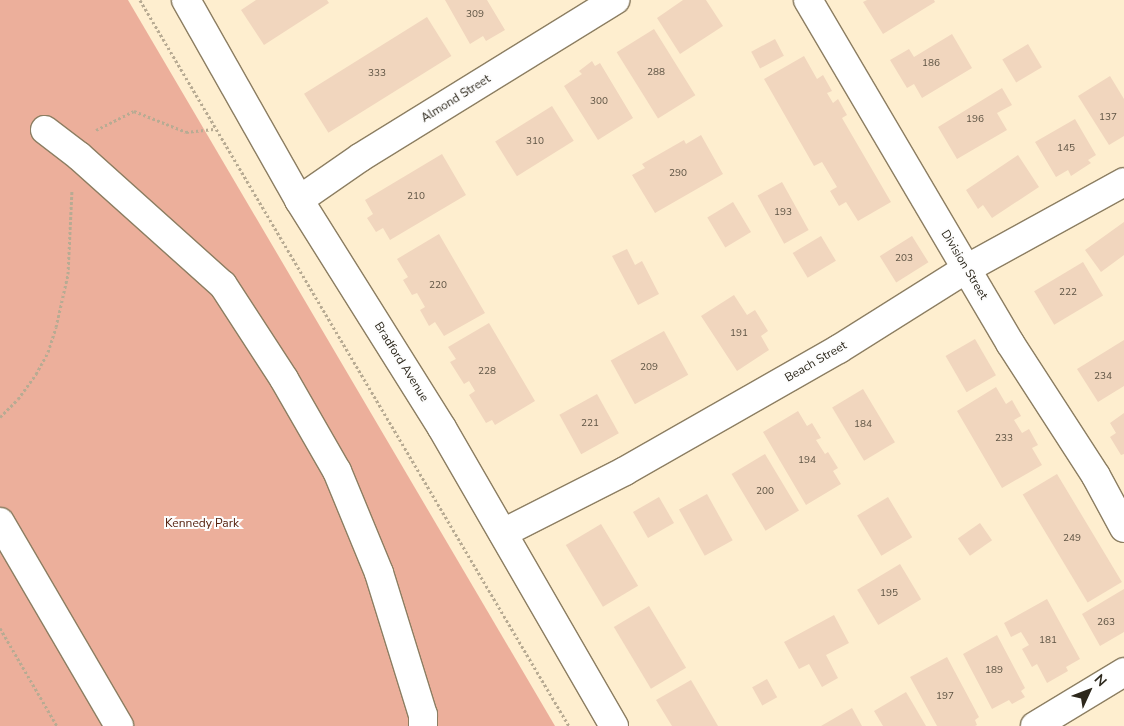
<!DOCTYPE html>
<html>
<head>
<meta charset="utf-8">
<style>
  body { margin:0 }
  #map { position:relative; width:1124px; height:726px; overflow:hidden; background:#feeecf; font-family:"Nunito Sans",sans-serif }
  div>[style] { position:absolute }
  .green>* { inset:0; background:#ecaf9b }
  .building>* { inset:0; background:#f1d6be; transform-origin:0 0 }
  .path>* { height:3px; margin-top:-1.5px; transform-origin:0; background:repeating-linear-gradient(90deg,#b8ab93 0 2.5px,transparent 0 5px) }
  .roads { filter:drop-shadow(1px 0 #8c7e62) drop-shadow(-1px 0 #8c7e62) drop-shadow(0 1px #8c7e62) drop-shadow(0 -1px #8c7e62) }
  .minor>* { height:28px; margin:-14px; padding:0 14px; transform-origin:14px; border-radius:14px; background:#fff }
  span { translate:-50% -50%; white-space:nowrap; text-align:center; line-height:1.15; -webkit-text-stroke:4px #fdfdfd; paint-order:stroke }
  .number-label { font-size:10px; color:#5e5444 }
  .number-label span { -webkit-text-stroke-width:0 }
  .street-label { font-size:12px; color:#2d281c }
  .park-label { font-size:12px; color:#501a06 }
  .north { position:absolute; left:1064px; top:666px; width:50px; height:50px; -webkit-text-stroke:4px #fdfdfd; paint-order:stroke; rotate:47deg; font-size:14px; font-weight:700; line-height:20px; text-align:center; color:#2d281c }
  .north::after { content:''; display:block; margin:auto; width:18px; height:22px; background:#2d281c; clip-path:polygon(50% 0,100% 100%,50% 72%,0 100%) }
</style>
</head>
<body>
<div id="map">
  <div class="green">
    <i style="clip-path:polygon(0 0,128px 0,555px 726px,0 726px)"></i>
  </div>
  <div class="building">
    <i style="clip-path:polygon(256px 0,327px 0,329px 3px,264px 45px,241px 10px)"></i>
    <i style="clip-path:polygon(445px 0,487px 0,505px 30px,486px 41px,483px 36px,470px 44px)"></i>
    <i style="clip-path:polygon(683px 0,706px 0,723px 26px,680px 54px,657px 18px)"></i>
    <i style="clip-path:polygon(867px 0,934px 0,935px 2px,883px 34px,863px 2px)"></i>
    <i style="left:427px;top:17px;width:46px;height:145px;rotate:58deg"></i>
    <i style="left:654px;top:29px;width:78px;height:44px;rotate:58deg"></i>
    <i style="clip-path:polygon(952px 34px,972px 68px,922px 98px,914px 84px,907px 88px,890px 60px,909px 49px,914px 57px)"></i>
    <i style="left:775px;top:39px;width:19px;height:27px;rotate:62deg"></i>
    <i style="left:1028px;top:44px;width:27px;height:30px;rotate:59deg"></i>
    <i style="clip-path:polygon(804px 56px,817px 79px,823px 75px,832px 91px,827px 93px,833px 103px,838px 99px,847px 115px,842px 118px,891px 202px,858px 221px,846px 202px,839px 206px,830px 191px,837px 187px,822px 162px,814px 166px,764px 79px)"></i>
    <i style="clip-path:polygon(592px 61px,595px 66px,600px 63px,633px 118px,598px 140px,564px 86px,582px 74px,579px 71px)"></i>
    <i style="clip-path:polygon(1110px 76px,1124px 99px,1124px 136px,1109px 145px,1078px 96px)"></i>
    <i style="clip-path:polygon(1002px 88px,1012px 105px,997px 113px,1007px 130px,957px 159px,938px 127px)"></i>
    <i style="left:552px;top:106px;width:41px;height:67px;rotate:58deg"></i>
    <i style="clip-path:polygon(1075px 119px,1096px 155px,1088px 160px,1091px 163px,1071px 176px,1068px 170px,1056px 177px,1035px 142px)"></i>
    <i style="clip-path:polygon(701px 135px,723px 174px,655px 213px,632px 175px,645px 168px,642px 164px,684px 140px,686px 144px)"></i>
    <i style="clip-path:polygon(442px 154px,466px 195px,390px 240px,383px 228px,376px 232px,367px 218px,373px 214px,365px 200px)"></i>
    <i style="clip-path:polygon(1018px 155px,1039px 187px,992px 218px,983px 205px,978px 209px,966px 190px)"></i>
    <i style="left:782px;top:182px;width:55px;height:28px;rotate:61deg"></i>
    <i style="left:733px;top:202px;width:35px;height:30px;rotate:59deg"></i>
    <i style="clip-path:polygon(1124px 222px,1124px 255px,1101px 272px,1085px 250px)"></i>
    <i style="clip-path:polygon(439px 234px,485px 313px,444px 336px,435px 322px,429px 326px,420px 310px,425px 307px,417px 293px,412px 295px,403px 280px,408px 277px,397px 259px)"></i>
    <i style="left:821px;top:236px;width:29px;height:33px;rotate:59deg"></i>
    <i style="left:912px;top:236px;width:31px;height:38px;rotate:58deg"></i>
    <i style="clip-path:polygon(627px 249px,635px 265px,642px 261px,659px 294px,638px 305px,612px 256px)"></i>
    <i style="left:1083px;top:262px;width:39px;height:57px;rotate:59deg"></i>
    <i style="clip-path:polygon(734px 295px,747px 315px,755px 310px,768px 331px,761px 336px,769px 350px,737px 371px,701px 316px)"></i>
    <i style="clip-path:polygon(489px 323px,535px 401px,495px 425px,492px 420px,486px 423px,469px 395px,475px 391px,469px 381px,464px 384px,450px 362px,456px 359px,448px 347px)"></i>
    <i style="left:664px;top:331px;width:50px;height:61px;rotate:61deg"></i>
    <i style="left:975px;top:339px;width:42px;height:34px;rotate:60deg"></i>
    <i style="clip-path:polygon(1124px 340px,1124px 386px,1098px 402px,1077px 369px)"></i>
    <i style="clip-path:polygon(996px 387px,1006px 404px,1012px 400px,1021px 416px,1014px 420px,1022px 433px,1029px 429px,1038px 445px,1032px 448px,1042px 465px,1002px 488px,957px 411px)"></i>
    <i style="left:863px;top:389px;width:62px;height:36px;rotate:59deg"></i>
    <i style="left:597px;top:394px;width:45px;height:43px;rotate:61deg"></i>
    <i style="clip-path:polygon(798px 411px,807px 426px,812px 423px,821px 438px,816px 440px,825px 454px,828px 452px,838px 468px,833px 471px,841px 484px,806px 505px,763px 432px)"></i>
    <i style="clip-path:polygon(1124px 413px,1124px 454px,1121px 455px,1110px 437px,1116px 433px,1110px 423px)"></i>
    <i style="left:765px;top:454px;width:66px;height:39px;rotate:59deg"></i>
    <i style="left:1057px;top:474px;width:126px;height:40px;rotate:59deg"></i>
    <i style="left:707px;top:494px;width:53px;height:32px;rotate:61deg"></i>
    <i style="left:659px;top:497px;width:30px;height:30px;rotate:60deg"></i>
    <i style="left:888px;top:497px;width:47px;height:36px;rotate:59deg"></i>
    <i style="left:980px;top:523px;width:21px;height:27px;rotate:55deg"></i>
    <i style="left:601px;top:524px;width:72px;height:41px;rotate:59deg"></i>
    <i style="left:900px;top:564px;width:41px;height:50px;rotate:59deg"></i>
    <i style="clip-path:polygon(1124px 589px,1124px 632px,1100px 646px,1082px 614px)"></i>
    <i style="clip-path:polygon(1047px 599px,1080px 659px,1066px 667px,1068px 671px,1047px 683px,1037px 664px,1032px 667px,1022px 649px,1029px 645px,1021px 632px,1011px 637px,1004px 623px)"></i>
    <i style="left:649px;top:606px;width:72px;height:41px;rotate:59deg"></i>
    <i style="clip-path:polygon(834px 615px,849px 643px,826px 655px,838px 678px,822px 687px,809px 664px,799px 669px,784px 642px)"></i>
    <i style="clip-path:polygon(997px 635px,1025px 688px,1021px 691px,1025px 697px,1012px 704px,1009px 700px,992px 709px,963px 654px)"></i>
    <i style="clip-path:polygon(947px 657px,979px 717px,975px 720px,977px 725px,975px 726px,937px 726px,910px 677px)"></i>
    <i style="left:767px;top:679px;width:21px;height:17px;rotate:61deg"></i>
    <i style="clip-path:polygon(691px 680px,718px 726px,672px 726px,656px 700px)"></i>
    <i style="clip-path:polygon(906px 692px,926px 726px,883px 726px,874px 711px)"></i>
    <i style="clip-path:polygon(852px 708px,862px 726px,821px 726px)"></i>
  </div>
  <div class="path">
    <i style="left:140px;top:0;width:843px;rotate:59.42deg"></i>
    <i style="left:96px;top:130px;width:42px;rotate:-26.6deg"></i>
    <i style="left:134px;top:111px;width:56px;rotate:22deg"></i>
    <i style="left:186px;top:132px;width:30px;rotate:-6deg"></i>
    <i style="left:0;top:417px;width:25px;rotate:-45deg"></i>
    <i style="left:18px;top:399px;width:31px;rotate:-54deg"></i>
    <i style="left:36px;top:374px;width:25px;rotate:-61deg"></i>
    <i style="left:48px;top:352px;width:26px;rotate:-72deg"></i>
    <i style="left:56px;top:327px;width:54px;rotate:-77.2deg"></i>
    <i style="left:68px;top:274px;width:84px;rotate:-87.3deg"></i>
    <i style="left:0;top:628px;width:113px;rotate:59.8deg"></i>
  </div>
  <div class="roads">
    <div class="minor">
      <i style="left:186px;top:0;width:230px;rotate:60.5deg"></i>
      <i style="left:299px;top:200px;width:269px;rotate:57.9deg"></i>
      <i style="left:442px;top:428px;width:344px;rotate:60deg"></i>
      <i style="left:808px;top:0;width:398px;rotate:59.5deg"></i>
      <i style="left:1010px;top:343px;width:158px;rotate:57.1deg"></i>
      <i style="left:1096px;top:476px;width:59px;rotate:61.7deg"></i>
      <i style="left:45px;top:130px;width:43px;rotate:37.4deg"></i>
      <i style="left:79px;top:156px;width:193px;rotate:41.9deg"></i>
      <i style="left:223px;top:285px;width:112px;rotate:57deg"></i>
      <i style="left:284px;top:379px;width:106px;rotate:60.1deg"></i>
      <i style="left:337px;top:471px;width:110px;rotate:67.6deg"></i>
      <i style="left:379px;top:573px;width:149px;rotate:72.8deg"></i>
      <i style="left:423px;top:715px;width:11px;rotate:90deg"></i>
      <i style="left:299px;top:200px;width:75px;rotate:-34.7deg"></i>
      <i style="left:361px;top:157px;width:299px;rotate:-31.7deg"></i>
      <i style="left:0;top:522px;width:236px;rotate:59.7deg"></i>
      <i style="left:503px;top:533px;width:137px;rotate:-26.9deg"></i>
      <i style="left:625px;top:471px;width:246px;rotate:-29.7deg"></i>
      <i style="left:839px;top:349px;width:150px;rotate:-32.2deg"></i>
      <i style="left:966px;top:269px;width:180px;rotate:-28.8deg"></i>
      <i style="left:1035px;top:726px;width:104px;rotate:-31.2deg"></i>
    </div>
  </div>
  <div class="number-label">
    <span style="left:475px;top:15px">309</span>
    <span style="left:931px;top:64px">186</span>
    <span style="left:656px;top:73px">288</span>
    <span style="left:377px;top:74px">333</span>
    <span style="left:599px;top:102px">300</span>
    <span style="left:1108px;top:118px">137</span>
    <span style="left:975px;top:120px">196</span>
    <span style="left:535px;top:142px">310</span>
    <span style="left:1066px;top:149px">145</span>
    <span style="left:678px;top:174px">290</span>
    <span style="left:416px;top:197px">210</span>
    <span style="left:783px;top:213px">193</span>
    <span style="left:904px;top:259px">203</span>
    <span style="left:438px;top:286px">220</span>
    <span style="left:1068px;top:293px">222</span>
    <span style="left:739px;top:334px">191</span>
    <span style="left:649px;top:368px">209</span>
    <span style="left:487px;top:372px">228</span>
    <span style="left:1103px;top:377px">234</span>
    <span style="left:590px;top:424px">221</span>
    <span style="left:863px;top:425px">184</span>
    <span style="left:1004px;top:439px">233</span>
    <span style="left:807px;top:461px">194</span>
    <span style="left:765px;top:492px">200</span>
    <span style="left:1072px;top:539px">249</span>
    <span style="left:889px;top:594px">195</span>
    <span style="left:1106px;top:623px">263</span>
    <span style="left:1048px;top:641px">181</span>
    <span style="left:994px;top:671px">189</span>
    <span style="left:945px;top:697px">197</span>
  </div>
  <div class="street-label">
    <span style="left:456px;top:99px;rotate:-32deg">Almond Street</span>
    <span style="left:964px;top:265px;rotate:59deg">Division Street</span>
    <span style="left:401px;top:362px;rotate:58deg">Bradford Avenue</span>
    <span style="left:816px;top:362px;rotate:-30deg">Beach Street</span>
  </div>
  <div class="park-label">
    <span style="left:202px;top:524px">Kennedy Park</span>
  </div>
  <div class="north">N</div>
</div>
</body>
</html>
